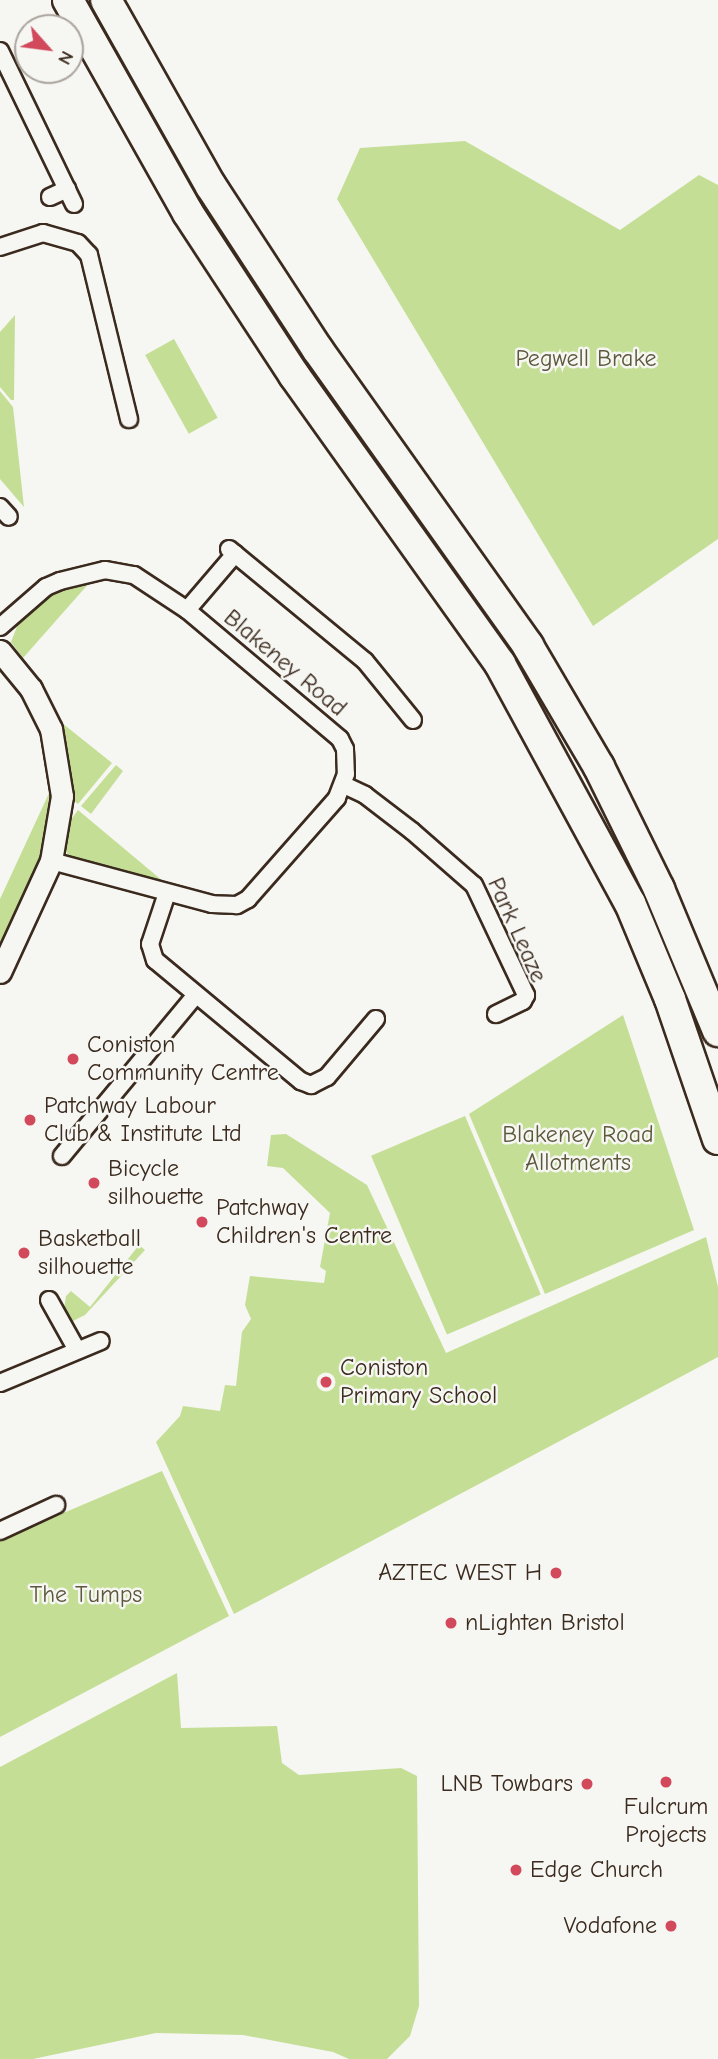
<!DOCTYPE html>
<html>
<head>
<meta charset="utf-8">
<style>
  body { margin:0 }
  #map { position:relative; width:718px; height:2059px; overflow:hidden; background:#f6f6f2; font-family:"Comic Neue",sans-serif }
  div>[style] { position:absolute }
  .green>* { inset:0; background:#c4df95; transform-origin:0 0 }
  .roads { filter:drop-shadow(2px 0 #3b2a1e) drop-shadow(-2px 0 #3b2a1e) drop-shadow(0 2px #3b2a1e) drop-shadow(0 -2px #3b2a1e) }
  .minor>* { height:16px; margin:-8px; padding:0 8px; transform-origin:8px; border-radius:8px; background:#f6f6f2 }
  .tertiary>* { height:21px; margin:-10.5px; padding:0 10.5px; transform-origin:10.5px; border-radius:10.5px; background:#f6f6f2 }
  .motorway>* { height:30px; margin:-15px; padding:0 15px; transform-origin:15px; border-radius:15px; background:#f6f6f2 }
  .dots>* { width:19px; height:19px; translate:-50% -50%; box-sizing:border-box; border:4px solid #f6f6f2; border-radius:50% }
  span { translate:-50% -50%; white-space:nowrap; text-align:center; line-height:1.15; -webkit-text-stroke:5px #f6f6f2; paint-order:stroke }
  .park-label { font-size:24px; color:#5d573c }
  .street-label { font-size:24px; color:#3b2a1e }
  .poi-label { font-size:24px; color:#3b2a1e }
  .left { translate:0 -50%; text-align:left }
  .right { translate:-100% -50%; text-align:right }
  .north { position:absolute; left:14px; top:14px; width:70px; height:70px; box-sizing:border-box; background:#f6f6f2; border:2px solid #aba49d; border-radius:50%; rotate:118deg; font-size:19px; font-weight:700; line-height:28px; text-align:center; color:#3b2a1e }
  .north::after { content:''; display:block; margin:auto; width:24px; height:32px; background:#d1495b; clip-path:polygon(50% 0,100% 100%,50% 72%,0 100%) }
</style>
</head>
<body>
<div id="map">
  <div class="green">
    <i style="clip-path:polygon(465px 141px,620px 230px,699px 175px,718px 185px,718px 539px,593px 626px,337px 199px,360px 148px)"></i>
    <i style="clip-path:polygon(15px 315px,14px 400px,11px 400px,0 387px,0 332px)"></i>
    <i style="left:174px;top:339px;width:90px;height:33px;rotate:61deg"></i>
    <i style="clip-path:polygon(0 391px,13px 407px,24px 507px,0 479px)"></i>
    <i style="clip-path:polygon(91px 581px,23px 658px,11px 642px,18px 624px,56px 591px)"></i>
    <i style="clip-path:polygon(57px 719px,112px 763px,78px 804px,70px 797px,64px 736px)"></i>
    <i style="clip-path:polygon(116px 765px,123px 771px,91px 814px,81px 806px)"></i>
    <i style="clip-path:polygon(50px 791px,40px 865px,0 947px,0 899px)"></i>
    <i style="clip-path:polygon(78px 810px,164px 882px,70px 860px,65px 849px,70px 821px)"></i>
    <i style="clip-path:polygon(623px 1015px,694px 1230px,545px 1294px,469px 1114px)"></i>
    <i style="left:465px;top:1116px;width:194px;height:102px;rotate:67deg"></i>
    <i style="clip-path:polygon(286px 1134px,367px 1185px,446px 1353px,706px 1237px,718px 1287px,718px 1357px,234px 1614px,156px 1442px,180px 1416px,183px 1406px,220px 1411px,225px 1385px,236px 1386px,242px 1332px,251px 1319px,245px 1305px,250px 1276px,324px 1283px,326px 1271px,320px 1267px,330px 1213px,283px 1168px,267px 1166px,271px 1135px)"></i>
    <i style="clip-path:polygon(139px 1245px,145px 1250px,85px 1315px,69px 1323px,63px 1315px,66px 1296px,71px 1291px,90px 1307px)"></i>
    <i style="clip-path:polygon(162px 1471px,229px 1616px,0 1737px,0 1540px)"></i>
    <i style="clip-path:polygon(177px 1673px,181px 1728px,277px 1726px,282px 1763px,299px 1775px,401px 1768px,417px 1776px,419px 2006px,410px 2036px,387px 2059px,349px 2059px,333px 2052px,243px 2035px,156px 2033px,33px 2059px,0 2059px,0 1767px)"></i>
  </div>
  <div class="roads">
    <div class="minor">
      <i style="left:0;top:51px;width:170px;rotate:64.2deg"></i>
      <i style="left:50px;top:197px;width:19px;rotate:-25deg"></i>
      <i style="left:0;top:247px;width:45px;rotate:-18deg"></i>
      <i style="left:43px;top:233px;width:36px;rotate:16deg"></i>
      <i style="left:78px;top:243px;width:16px;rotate:47deg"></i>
      <i style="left:89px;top:255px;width:169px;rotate:76.3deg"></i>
      <i style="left:0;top:507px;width:13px;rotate:48deg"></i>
      <i style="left:229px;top:549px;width:176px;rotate:39.5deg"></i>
      <i style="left:365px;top:661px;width:76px;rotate:50.9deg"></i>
      <i style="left:187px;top:610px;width:74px;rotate:-49.4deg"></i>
      <i style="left:0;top:627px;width:61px;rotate:-41deg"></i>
      <i style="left:46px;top:587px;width:15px;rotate:-23deg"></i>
      <i style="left:60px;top:581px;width:46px;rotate:-13.7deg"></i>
      <i style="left:105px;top:570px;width:29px;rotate:10deg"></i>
      <i style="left:134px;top:575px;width:64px;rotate:33.4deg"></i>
      <i style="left:187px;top:610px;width:200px;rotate:40.1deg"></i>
      <i style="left:340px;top:739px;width:11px;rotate:63deg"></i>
      <i style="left:345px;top:749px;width:25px;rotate:88deg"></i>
      <i style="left:346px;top:774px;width:26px;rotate:111deg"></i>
      <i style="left:337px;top:798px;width:135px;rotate:131.4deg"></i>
      <i style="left:248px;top:899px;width:13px;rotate:151deg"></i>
      <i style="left:237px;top:905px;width:25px;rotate:-178deg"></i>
      <i style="left:212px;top:904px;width:167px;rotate:-165deg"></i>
      <i style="left:344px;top:785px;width:23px;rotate:25deg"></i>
      <i style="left:365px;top:795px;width:59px;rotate:37.5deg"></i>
      <i style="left:412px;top:831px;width:82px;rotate:41.1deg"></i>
      <i style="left:474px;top:885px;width:122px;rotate:64.7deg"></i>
      <i style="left:526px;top:995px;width:7px;rotate:117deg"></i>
      <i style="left:523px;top:1001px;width:30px;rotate:154deg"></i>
      <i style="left:167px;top:893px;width:54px;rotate:108.4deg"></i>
      <i style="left:150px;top:944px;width:17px;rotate:73deg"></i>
      <i style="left:155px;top:960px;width:190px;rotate:39.7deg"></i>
      <i style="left:301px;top:1081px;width:11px;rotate:22deg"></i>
      <i style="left:311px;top:1085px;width:18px;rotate:-27deg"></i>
      <i style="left:327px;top:1077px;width:76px;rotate:-49.8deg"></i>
      <i style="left:62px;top:1156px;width:208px;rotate:-50.3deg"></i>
      <i style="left:49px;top:1300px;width:57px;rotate:60.8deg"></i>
      <i style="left:0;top:1383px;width:109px;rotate:-22.6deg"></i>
      <i style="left:0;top:1531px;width:62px;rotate:-24.9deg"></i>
    </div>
    <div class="tertiary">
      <i style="left:0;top:651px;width:49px;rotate:50.8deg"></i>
      <i style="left:31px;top:689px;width:45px;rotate:63.4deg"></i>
      <i style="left:51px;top:729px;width:68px;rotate:80.7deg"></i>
      <i style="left:62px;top:796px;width:66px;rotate:99.6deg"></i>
      <i style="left:51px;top:861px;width:122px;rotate:114.7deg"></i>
    </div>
    <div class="motorway">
      <i style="left:68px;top:0;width:244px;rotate:60.6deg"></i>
      <i style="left:188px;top:213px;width:194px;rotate:56.8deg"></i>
      <i style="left:294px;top:375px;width:355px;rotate:54.5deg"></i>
      <i style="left:500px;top:664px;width:272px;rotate:61.5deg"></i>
      <i style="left:630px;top:903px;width:104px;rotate:67.4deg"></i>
      <i style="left:670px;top:999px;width:148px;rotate:71.1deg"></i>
      <i style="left:106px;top:0;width:214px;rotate:60.6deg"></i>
      <i style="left:211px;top:186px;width:196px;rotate:56.9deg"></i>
      <i style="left:318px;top:350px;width:363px;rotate:54.6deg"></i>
      <i style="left:528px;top:646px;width:140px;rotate:59.6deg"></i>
      <i style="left:599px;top:767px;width:136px;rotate:63.8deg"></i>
      <i style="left:659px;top:889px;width:154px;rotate:67.4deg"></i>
    </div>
  </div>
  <div class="dots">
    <i style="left:73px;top:1059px;background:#d1495b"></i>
    <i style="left:30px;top:1120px;background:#d1495b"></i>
    <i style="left:94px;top:1183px;background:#d1495b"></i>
    <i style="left:202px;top:1222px;background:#d1495b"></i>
    <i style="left:24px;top:1253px;background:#d1495b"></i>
    <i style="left:326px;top:1382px;background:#d1495b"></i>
    <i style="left:556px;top:1573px;background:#d1495b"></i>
    <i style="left:451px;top:1623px;background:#d1495b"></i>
    <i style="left:666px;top:1782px;background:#d1495b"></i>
    <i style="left:587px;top:1784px;background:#d1495b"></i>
    <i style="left:516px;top:1870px;background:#d1495b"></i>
    <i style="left:671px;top:1926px;background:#d1495b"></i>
  </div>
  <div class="park-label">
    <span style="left:586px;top:359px">Pegwell Brake</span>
    <span style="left:578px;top:1149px">Blakeney Road<br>Allotments</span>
    <span style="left:86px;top:1595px">The Tumps</span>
  </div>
  <div class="street-label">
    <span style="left:285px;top:663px;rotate:40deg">Blakeney Road</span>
    <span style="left:517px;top:930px;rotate:66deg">Park Leaze</span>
  </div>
  <div class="poi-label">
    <span class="left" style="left:87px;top:1059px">Coniston<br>Community Centre</span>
    <span class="left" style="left:44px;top:1120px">Patchway Labour<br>Club &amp; Institute Ltd</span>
    <span class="left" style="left:108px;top:1183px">Bicycle<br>silhouette</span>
    <span class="left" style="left:216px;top:1222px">Patchway<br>Children's Centre</span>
    <span class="left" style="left:38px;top:1253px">Basketball<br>silhouette</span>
    <span class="left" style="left:340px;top:1382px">Coniston<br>Primary School</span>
    <span class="right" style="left:542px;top:1573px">AZTEC WEST H</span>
    <span class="left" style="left:465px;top:1623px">nLighten Bristol</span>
    <span class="right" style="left:573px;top:1784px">LNB Towbars</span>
    <span style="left:666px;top:1821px">Fulcrum<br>Projects</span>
    <span class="left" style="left:530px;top:1870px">Edge Church</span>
    <span class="right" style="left:657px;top:1926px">Vodafone</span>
  </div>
  <div class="north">N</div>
</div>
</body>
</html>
